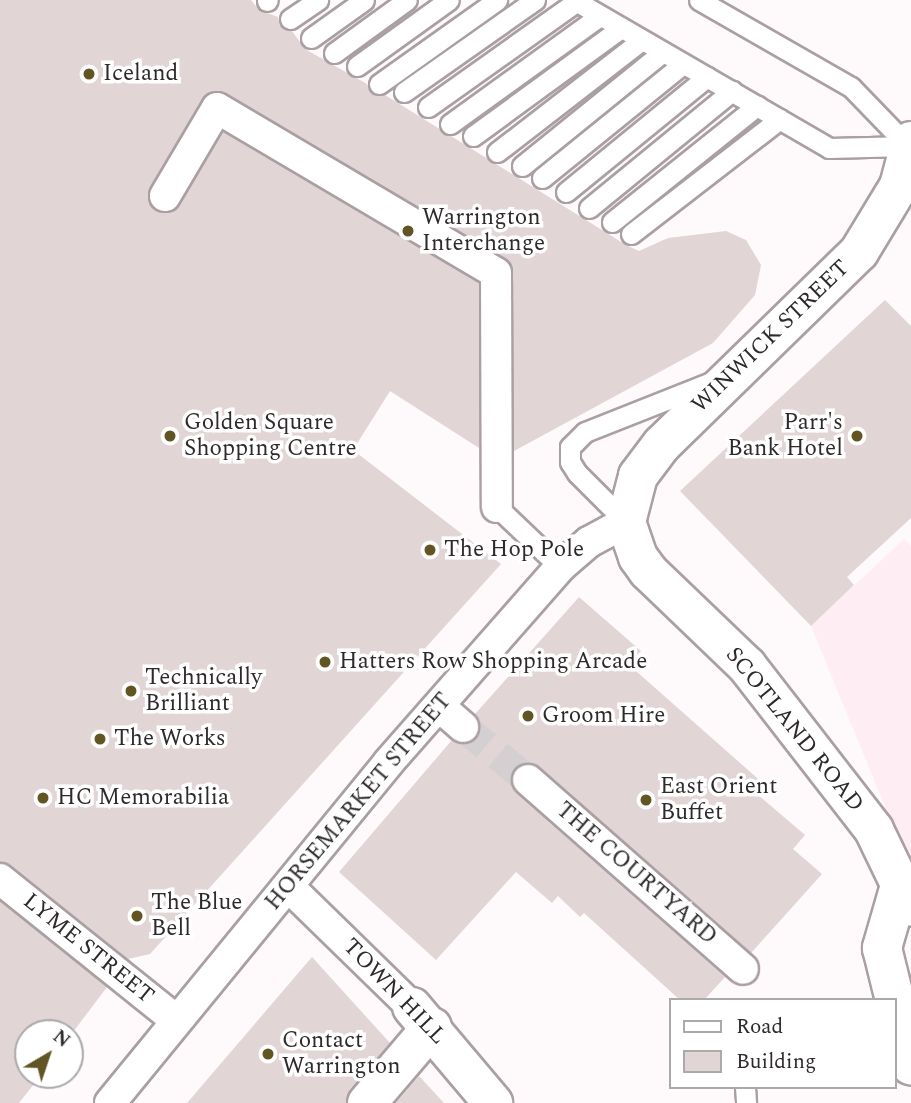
<!DOCTYPE html>
<html>
<head>
<meta charset="utf-8">
<style>
  body { margin:0 }
  #map { position:relative; width:911px; height:1103px; overflow:hidden; background:#fef9fb; font-family:Spectral,serif }
  div>[style] { position:absolute }
  .built>* { inset:0; background:#feeef3 }
  .building>* { inset:0; background:#e1d5d5 }
  .pedestrian-tunnel>* { height:30px; margin-top:-15px; transform-origin:0; background:repeating-linear-gradient(90deg,#d4d0d2 0 30px,transparent 0 45px) }
  .roads { filter:drop-shadow(2px 0 #aa9fa3) drop-shadow(-2px 0 #aa9fa3) drop-shadow(0 2px #aa9fa3) drop-shadow(0 -2px #aa9fa3) }
  .service>* { height:19px; margin:-9.5px; padding:0 9.5px; transform-origin:9.5px; border-radius:9.5px; background:#fff }
  .pedestrian>* { height:30px; margin:-15px; padding:0 15px; transform-origin:15px; border-radius:15px; background:#fff }
  .minor>* { height:38px; margin:-19px; padding:0 19px; transform-origin:19px; border-radius:19px; background:#fff }
  .dots>* { width:19px; height:19px; translate:-50% -50%; box-sizing:border-box; border:4px solid #fff; border-radius:50% }
  span { translate:-50% -50%; white-space:nowrap; text-align:center; line-height:1.15; -webkit-text-stroke:7px #fff; paint-order:stroke }
  .poi-label { font-size:23px; color:#2e2a2c }
  .left { translate:0 -50%; text-align:left }
  .right { translate:-100% -50%; text-align:right }
  .street-label { font-size:23px; color:#2e2a2c }
  .legend { position:absolute; left:669px; top:998px; width:228px; height:91px; box-sizing:border-box; background:#fff; border:2px solid #abaaab; margin:0; padding:9px 12px; list-style:none; font-size:21px; color:#2e2a2c }
  .legend li { display:flex; align-items:center; gap:14px; height:35px }
  .legend b { width:35px; border:2px solid #abaaab }
  .north { position:absolute; left:14px; top:1019px; width:70px; height:70px; box-sizing:border-box; background:#fff; border:2px solid #abaaab; border-radius:50%; rotate:39deg; font-size:19px; font-weight:700; line-height:28px; text-align:center; color:#2e2a2c }
  .north::after { content:''; display:block; margin:auto; width:24px; height:32px; background:#615623; clip-path:polygon(50% 0,100% 100%,50% 72%,0 100%) }
</style>
</head>
<body>
<div id="map">
  <div class="built">
    <i style="clip-path:polygon(904px 539px,911px 546px,911px 870px,811px 626px)"></i>
  </div>
  <div class="building">
    <i style="clip-path:polygon(0 0,251px 0,259px 10px,278px 17px,280px 26px,292px 31px,305px 49px,367px 84px,373px 95px,385px 95px,626px 245px,639px 251px,668px 238px,726px 231px,746px 240px,761px 265px,755px 295px,713px 343px,514px 451px,511px 264px,226px 93px,216px 91px,202px 99px,150px 188px,148px 197px,156px 211px,165px 213px,180px 205px,223px 132px,479px 283px,479px 448px,390px 391px,353px 450px,501px 564px,150px 954px,128px 959px,11px 865px,0 862px)"></i>
    <i style="clip-path:polygon(885px 300px,911px 326px,911px 518px,847px 577px,854px 585px,811px 626px,680px 491px)"></i>
    <i style="clip-path:polygon(579px 597px,641px 651px,628px 664px,765px 785px,757px 794px,805px 835px,793px 849px,822px 874px,751px 953px,540px 767px,531px 763px,515px 768px,511px 777px,516px 793px,725px 977px,704px 1000px,680px 1000px,584px 913px,580px 917px,558px 896px,552px 903px,516px 872px,436px 960px,339px 872px,452px 740px,468px 744px,477px 738px,480px 730px,475px 714px)"></i>
    <i style="clip-path:polygon(0 901px,107px 987px,70px 1036px,28px 1033px,28px 1075px,41px 1075px,19px 1103px,0 1103px)"></i>
    <i style="clip-path:polygon(312px 957px,390px 1043px,350px 1089px,346px 1103px,187px 1103px)"></i>
    <i style="clip-path:polygon(419px 1076px,444px 1103px,396px 1103px)"></i>
  </div>
  <div class="pedestrian-tunnel">
    <i style="left:463px;top:727px;width:84px;rotate:39.2deg"></i>
  </div>
  <div class="roads">
    <div class="service">
      <i style="left:574px;top:0;width:295px;rotate:30.1deg"></i>
      <i style="left:829px;top:148px;width:79px;rotate:-1.5deg"></i>
      <i style="left:699px;top:0;width:175px;rotate:29.8deg"></i>
      <i style="left:851px;top:87px;width:82px;rotate:46deg"></i>
      <i style="left:267px;top:1px;width:1px;rotate:-45deg"></i>
      <i style="left:290px;top:19px;width:34px;rotate:-34deg"></i>
      <i style="left:311px;top:38px;width:65px;rotate:-35.6deg"></i>
      <i style="left:334px;top:53px;width:90px;rotate:-36deg"></i>
      <i style="left:357px;top:66px;width:113px;rotate:-35.7deg"></i>
      <i style="left:379px;top:84px;width:145px;rotate:-35.4deg"></i>
      <i style="left:404px;top:92px;width:160px;rotate:-35.1deg"></i>
      <i style="left:428px;top:107px;width:181px;rotate:-35.4deg"></i>
      <i style="left:450px;top:124px;width:185px;rotate:-35.8deg"></i>
      <i style="left:473px;top:136px;width:183px;rotate:-36.1deg"></i>
      <i style="left:497px;top:152px;width:183px;rotate:-37.7deg"></i>
      <i style="left:522px;top:166px;width:181px;rotate:-39deg"></i>
      <i style="left:542px;top:178px;width:181px;rotate:-39deg"></i>
      <i style="left:566px;top:192px;width:182px;rotate:-39.2deg"></i>
      <i style="left:589px;top:208px;width:185px;rotate:-39.3deg"></i>
      <i style="left:612px;top:222px;width:186px;rotate:-38.7deg"></i>
      <i style="left:631px;top:234px;width:188px;rotate:-37.7deg"></i>
      <i style="left:497px;top:507px;width:87px;rotate:43.6deg"></i>
      <i style="left:626px;top:522px;width:69px;rotate:-135deg"></i>
      <i style="left:577px;top:473px;width:13px;rotate:-122deg"></i>
      <i style="left:570px;top:462px;width:15px;rotate:-90deg"></i>
      <i style="left:570px;top:447px;width:21px;rotate:-45deg"></i>
      <i style="left:585px;top:432px;width:139px;rotate:-21.6deg"></i>
      <i style="left:745px;top:1087px;width:16px;rotate:86deg"></i>
    </div>
    <div class="pedestrian">
      <i style="left:165px;top:196px;width:102px;rotate:-59.4deg"></i>
      <i style="left:217px;top:108px;width:324px;rotate:30.6deg"></i>
      <i style="left:496px;top:273px;width:234px;rotate:89.8deg"></i>
      <i style="left:439px;top:706px;width:32px;rotate:41deg"></i>
      <i style="left:528px;top:780px;width:286px;rotate:41.3deg"></i>
      <i style="left:0;top:879px;width:226px;rotate:38.7deg"></i>
      <i style="left:289px;top:887px;width:172px;rotate:44.3deg"></i>
      <i style="left:110px;top:1103px;width:439px;rotate:-50.7deg"></i>
      <i style="left:388px;top:763px;width:261px;rotate:-48.7deg"></i>
      <i style="left:560px;top:567px;width:38px;rotate:-41deg"></i>
      <i style="left:589px;top:542px;width:42px;rotate:-28.4deg"></i>
    </div>
    <div class="minor">
      <i style="left:911px;top:141px;width:47px;rotate:104.9deg"></i>
      <i style="left:899px;top:186px;width:77px;rotate:121.2deg"></i>
      <i style="left:859px;top:252px;width:275px;rotate:135.7deg"></i>
      <i style="left:662px;top:444px;width:40px;rotate:127deg"></i>
      <i style="left:638px;top:476px;width:48px;rotate:104.6deg"></i>
      <i style="left:626px;top:522px;width:37px;rotate:71deg"></i>
      <i style="left:638px;top:557px;width:17px;rotate:54deg"></i>
      <i style="left:648px;top:571px;width:137px;rotate:43.8deg"></i>
      <i style="left:747px;top:666px;width:207px;rotate:52.2deg"></i>
      <i style="left:874px;top:830px;width:85px;rotate:64.3deg"></i>
      <i style="left:901px;top:882px;width:69px;rotate:106.1deg"></i>
      <i style="left:882px;top:948px;width:121px;rotate:76.1deg"></i>
      <i style="left:412px;top:1007px;width:126px;rotate:49.8deg"></i>
      <i style="left:367px;top:1103px;width:100px;rotate:-49.5deg"></i>
    </div>
  </div>
  <div class="dots">
    <i style="left:89px;top:74px;background:#615623"></i>
    <i style="left:408px;top:231px;background:#615623"></i>
    <i style="left:170px;top:436px;background:#615623"></i>
    <i style="left:857px;top:436px;background:#615623"></i>
    <i style="left:430px;top:550px;background:#615623"></i>
    <i style="left:325px;top:662px;background:#615623"></i>
    <i style="left:131px;top:691px;background:#615623"></i>
    <i style="left:528px;top:716px;background:#615623"></i>
    <i style="left:100px;top:739px;background:#615623"></i>
    <i style="left:43px;top:798px;background:#615623"></i>
    <i style="left:646px;top:800px;background:#615623"></i>
    <i style="left:137px;top:916px;background:#615623"></i>
    <i style="left:268px;top:1054px;background:#615623"></i>
  </div>
  <div class="poi-label">
    <span class="left" style="left:103px;top:74px">Iceland</span>
    <span class="left" style="left:422px;top:231px">Warrington<br>Interchange</span>
    <span class="left" style="left:184px;top:436px">Golden Square<br>Shopping Centre</span>
    <span class="right" style="left:843px;top:436px">Parr's<br>Bank Hotel</span>
    <span class="left" style="left:444px;top:550px">The Hop Pole</span>
    <span class="left" style="left:339px;top:662px">Hatters Row Shopping Arcade</span>
    <span class="left" style="left:145px;top:691px">Technically<br>Brilliant</span>
    <span class="left" style="left:542px;top:716px">Groom Hire</span>
    <span class="left" style="left:114px;top:739px">The Works</span>
    <span class="left" style="left:660px;top:800px">East Orient<br>Buffet</span>
    <span class="left" style="left:57px;top:798px">HC Memorabilia</span>
    <span class="left" style="left:151px;top:916px">The Blue<br>Bell</span>
    <span class="left" style="left:282px;top:1054px">Contact<br>Warrington</span>
  </div>
  <div class="street-label">
    <span style="left:771px;top:337px;rotate:-44deg">WINWICK STREET</span>
    <span style="left:794px;top:730px;rotate:51deg">SCOTLAND ROAD</span>
    <span style="left:359px;top:802px;rotate:-50deg">HORSEMARKET STREET</span>
    <span style="left:636px;top:874px;rotate:41deg">THE COURTYARD</span>
    <span style="left:88px;top:949px;rotate:39deg">LYME STREET</span>
    <span style="left:394px;top:992px;rotate:46deg">TOWN HILL</span>
  </div>
  <ul class="legend">
  <li><b style="height:9px;background:#fff"></b>Road</li>
  <li><b style="height:19px;background:#e1d5d5"></b>Building</li>
  </ul>
  <div class="north">N</div>
</div>
</body>
</html>
